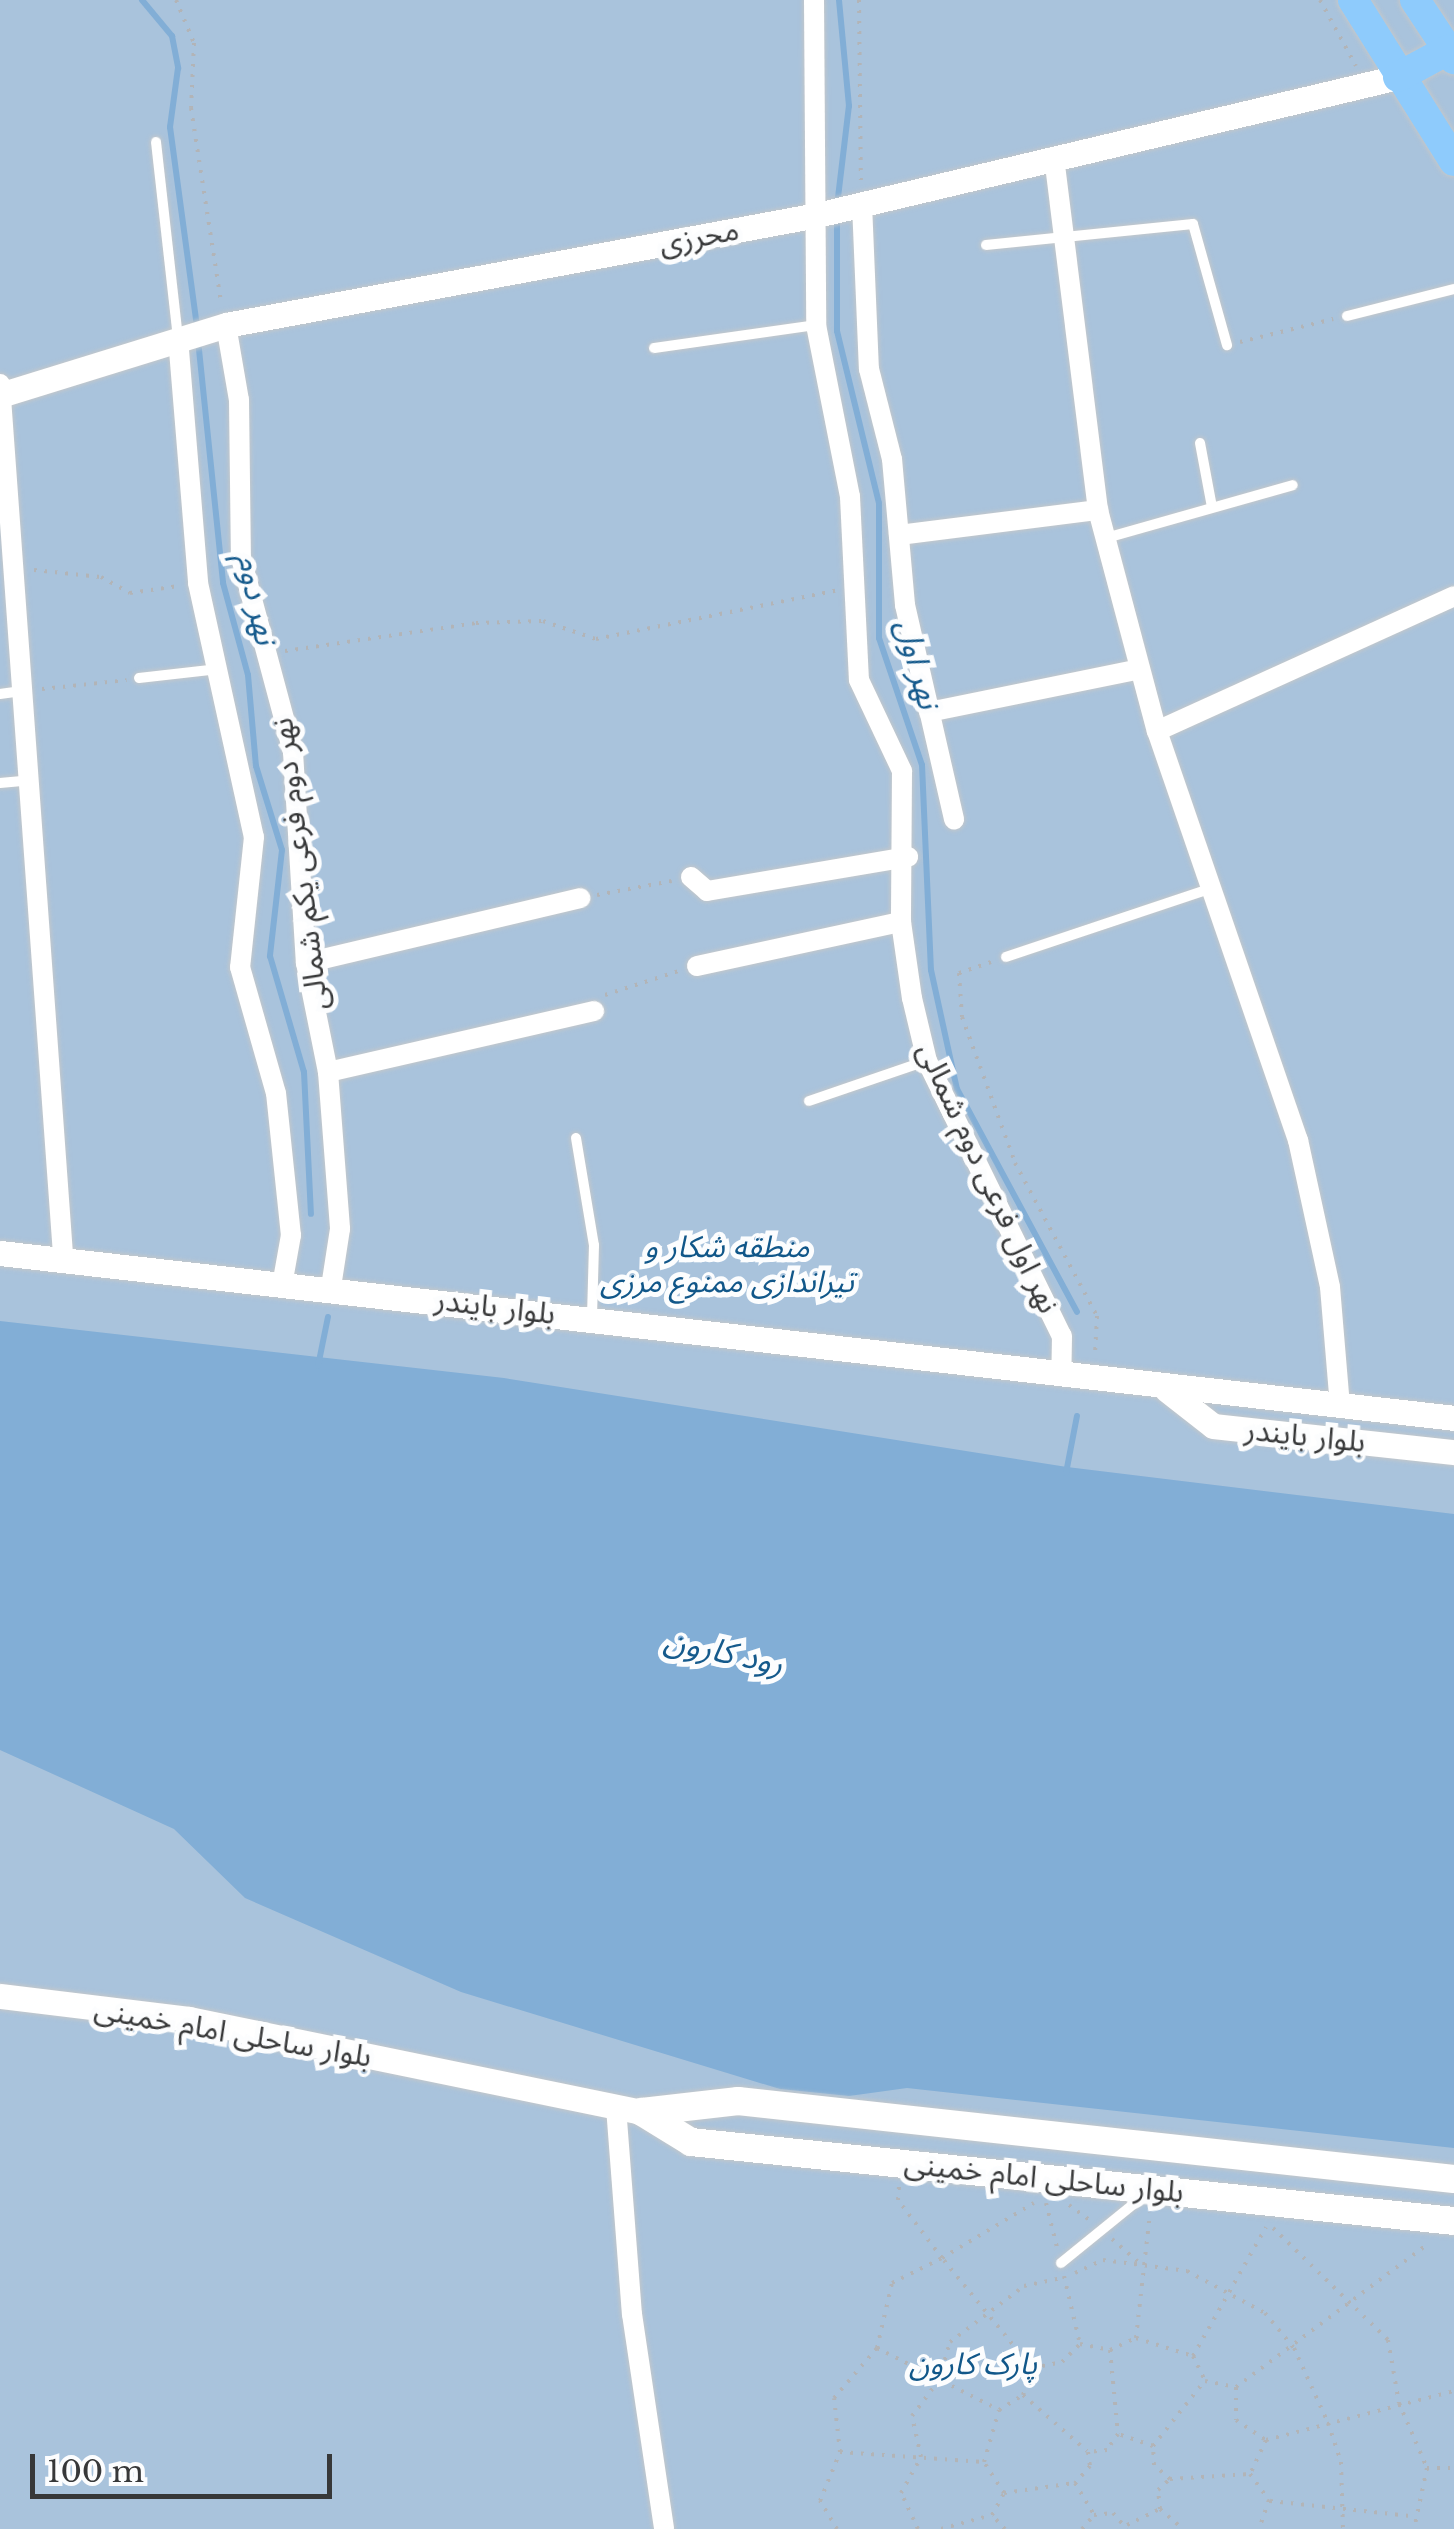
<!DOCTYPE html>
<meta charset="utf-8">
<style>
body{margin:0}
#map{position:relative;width:1454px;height:2529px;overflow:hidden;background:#edf0f3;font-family:"Libre Baskerville","Noto Sans Arabic",serif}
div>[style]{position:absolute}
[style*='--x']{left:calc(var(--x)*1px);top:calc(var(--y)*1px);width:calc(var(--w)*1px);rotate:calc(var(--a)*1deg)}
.green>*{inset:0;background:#a9c3dc}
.water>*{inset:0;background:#82aed6}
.stream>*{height:6px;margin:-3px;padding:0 3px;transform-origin:3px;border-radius:3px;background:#82aed6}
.path>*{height:4px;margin-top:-2px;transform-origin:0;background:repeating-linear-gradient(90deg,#b2b4b7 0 2.5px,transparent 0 10.5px)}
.roads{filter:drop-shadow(0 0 2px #c3c7ca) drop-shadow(0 0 2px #c3c7ca)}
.service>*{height:10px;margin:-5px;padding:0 5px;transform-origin:5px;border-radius:5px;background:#fff}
.minor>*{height:20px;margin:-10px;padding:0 10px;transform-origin:10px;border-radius:10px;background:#fff}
.tertiary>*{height:25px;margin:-12.5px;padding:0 12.5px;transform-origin:12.5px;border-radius:12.5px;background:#fff}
.secondary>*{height:28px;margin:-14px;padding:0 14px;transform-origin:14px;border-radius:14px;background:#fff}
.primary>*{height:30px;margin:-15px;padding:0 15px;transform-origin:15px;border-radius:15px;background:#8ecbfc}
span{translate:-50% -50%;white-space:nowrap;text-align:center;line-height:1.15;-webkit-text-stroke:10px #fcfdfe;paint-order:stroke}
.street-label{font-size:30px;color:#373839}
.park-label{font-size:30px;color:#115789;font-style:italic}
.water-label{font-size:32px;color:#155a8c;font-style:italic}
.scale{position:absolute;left:30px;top:2454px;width:302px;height:45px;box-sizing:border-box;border:5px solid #373839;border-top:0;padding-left:12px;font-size:30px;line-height:35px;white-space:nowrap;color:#373839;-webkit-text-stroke:8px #fcfdfe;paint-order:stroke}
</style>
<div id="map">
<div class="green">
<div style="clip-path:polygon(0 0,1454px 0,1454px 2529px,0 2529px)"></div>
</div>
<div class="water">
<div style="clip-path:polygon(0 1321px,504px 1378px,1067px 1467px,1454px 1514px,1454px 2148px,907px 2088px,849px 2096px,780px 2089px,461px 1992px,245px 1898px,174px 1829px,0 1750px)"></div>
</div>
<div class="stream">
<div style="--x:142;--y:0;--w:47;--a:50.2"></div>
<div style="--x:172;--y:36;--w:33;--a:79"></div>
<div style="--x:178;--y:68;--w:60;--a:97.7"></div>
<div style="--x:170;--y:127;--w:203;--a:82.3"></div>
<div style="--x:837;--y:206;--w:101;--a:-83.2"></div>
<div style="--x:849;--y:106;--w:106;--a:-95.4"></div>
<div style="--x:837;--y:218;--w:113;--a:90"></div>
<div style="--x:837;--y:331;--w:177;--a:76.3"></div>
<div style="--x:879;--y:503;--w:135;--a:90"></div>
<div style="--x:879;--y:638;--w:134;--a:71.3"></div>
<div style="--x:922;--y:765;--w:205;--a:87.5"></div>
<div style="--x:931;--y:970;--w:122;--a:77.7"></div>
<div style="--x:957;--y:1089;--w:253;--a:61.7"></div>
<div style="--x:198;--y:340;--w:244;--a:84.1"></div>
<div style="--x:223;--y:583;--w:95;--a:74.8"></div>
<div style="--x:248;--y:675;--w:91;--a:85"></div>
<div style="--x:256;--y:766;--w:88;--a:72.8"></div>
<div style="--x:282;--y:850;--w:107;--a:96.5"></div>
<div style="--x:270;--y:956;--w:121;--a:73.7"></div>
<div style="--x:304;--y:1072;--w:142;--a:87.2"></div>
<div style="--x:318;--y:1366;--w:50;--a:-78.5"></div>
<div style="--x:1066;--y:1473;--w:58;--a:-79.1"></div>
</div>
<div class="path">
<div style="--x:176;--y:0;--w:47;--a:67.3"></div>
<div style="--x:194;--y:43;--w:65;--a:92.6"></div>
<div style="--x:191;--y:108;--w:195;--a:81.2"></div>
<div style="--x:859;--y:0;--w:180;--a:89.4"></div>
<div style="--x:1320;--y:0;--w:75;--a:61.4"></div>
<div style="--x:1240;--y:342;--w:96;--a:-13.9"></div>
<div style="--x:34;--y:570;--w:67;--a:6"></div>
<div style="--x:101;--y:577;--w:33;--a:29"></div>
<div style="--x:130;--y:593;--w:49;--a:-8.1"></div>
<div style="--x:285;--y:651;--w:193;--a:-8.3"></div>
<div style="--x:476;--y:623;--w:67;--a:-1.7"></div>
<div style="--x:543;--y:621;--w:56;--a:18.8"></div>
<div style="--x:596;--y:639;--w:244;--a:-11.4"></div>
<div style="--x:42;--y:689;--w:85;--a:-6"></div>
<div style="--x:597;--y:895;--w:76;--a:-10.6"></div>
<div style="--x:991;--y:962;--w:34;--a:161"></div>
<div style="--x:959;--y:973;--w:44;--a:86.1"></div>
<div style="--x:962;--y:1017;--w:155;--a:70"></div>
<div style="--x:1015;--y:1163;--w:174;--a:61.8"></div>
<div style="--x:1097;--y:1316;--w:38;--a:93"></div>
<div style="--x:605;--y:995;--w:78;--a:-18"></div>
<div style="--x:1046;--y:2203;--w:45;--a:76"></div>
<div style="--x:1069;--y:2205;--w:26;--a:36"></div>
<div style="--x:1273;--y:2228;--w:161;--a:44.2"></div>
<div style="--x:1388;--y:2340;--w:64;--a:80.1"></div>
<div style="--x:1399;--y:2403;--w:71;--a:66.7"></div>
<div style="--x:1427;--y:2468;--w:62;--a:102"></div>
<div style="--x:1112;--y:2239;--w:41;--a:41.1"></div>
<div style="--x:1075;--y:2273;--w:31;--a:-25"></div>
<div style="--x:1103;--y:2260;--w:85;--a:7.5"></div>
<div style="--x:1187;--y:2271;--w:89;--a:28.3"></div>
<div style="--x:1265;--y:2313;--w:45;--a:50.4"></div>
<div style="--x:1294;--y:2348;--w:82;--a:65.6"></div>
<div style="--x:1328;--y:2423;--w:41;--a:71.6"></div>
<div style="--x:1341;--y:2462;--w:67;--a:88.3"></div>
<div style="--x:1064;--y:2276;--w:70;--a:76.8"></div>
<div style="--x:1136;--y:2338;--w:126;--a:-83.6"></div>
<div style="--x:877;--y:2348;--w:135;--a:26.9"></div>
<div style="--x:1110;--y:2350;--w:84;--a:84.6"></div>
<div style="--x:1193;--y:2356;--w:148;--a:-60.5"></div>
<div style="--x:1032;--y:2368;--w:142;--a:-129.3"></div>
<div style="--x:942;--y:2258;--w:107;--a:-30.9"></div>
<div style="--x:1205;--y:2381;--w:32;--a:11"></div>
<div style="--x:1236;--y:2387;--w:33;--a:90"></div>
<div style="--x:1236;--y:2420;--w:36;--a:34"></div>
<div style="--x:1266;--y:2440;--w:38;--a:115"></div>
<div style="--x:1250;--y:2474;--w:32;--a:54"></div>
<div style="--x:1269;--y:2500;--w:31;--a:109"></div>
<div style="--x:1236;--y:2387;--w:239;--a:-36.7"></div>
<div style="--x:1023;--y:2395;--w:85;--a:41.2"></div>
<div style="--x:1266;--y:2440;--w:194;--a:-14.6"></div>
<div style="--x:1153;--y:2446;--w:80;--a:-51.6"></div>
<div style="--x:840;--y:2452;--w:144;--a:4"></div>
<div style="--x:1427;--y:2468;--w:27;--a:0"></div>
<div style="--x:1170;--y:2479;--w:80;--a:-3.6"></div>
<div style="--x:1004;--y:2493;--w:71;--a:-8.1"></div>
<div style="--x:1270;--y:2501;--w:141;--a:6.1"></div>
<div style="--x:1160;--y:2509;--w:30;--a:41"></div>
<div style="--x:1127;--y:2525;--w:37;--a:-26"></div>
<div style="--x:1160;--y:2509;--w:19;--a:-96"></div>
<div style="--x:1158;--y:2490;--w:16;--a:-43"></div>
<div style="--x:1170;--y:2479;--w:21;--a:-139"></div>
<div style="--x:1154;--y:2465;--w:19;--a:-93"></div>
<div style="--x:1153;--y:2446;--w:37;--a:-161"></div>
<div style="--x:1118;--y:2434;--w:19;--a:125"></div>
<div style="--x:1107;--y:2450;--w:19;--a:174"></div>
<div style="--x:1088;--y:2452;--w:14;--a:82"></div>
<div style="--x:1090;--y:2466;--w:23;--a:131"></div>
<div style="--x:1075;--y:2483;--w:37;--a:59"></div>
<div style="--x:1094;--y:2515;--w:19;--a:-6"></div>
<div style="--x:1113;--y:2513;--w:21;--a:49"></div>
<div style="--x:837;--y:2529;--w:33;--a:-121"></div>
<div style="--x:820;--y:2501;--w:53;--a:-67.8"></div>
<div style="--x:840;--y:2452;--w:54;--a:-96.3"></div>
<div style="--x:834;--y:2398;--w:66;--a:-49.3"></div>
<div style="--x:877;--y:2348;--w:67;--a:-77"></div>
<div style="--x:892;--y:2283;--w:56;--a:-26.6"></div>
<div style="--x:942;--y:2258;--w:73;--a:-127.2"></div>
<div style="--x:898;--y:2200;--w:15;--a:-86"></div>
<div style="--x:918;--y:2529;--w:40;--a:-115"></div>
<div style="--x:901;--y:2493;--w:41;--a:-60.9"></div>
<div style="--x:921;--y:2457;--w:42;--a:-102.4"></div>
<div style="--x:912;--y:2416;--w:45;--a:-53.1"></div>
<div style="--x:939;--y:2380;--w:40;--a:-74"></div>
<div style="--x:950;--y:2342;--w:93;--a:-37.1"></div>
<div style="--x:1024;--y:2286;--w:39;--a:-12"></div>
<div style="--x:941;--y:2529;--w:53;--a:-15.4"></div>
<div style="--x:1005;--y:2529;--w:19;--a:-133"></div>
<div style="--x:992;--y:2515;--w:25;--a:-61"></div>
<div style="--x:1004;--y:2493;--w:37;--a:-123"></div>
<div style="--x:984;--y:2462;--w:54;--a:-73.9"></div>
<div style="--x:999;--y:2410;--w:28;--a:-32"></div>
<div style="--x:1023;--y:2395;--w:28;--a:-72"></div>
<div style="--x:1032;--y:2368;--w:31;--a:-11"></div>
<div style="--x:1062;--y:2362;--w:25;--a:-45"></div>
<div style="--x:1080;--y:2344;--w:31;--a:11"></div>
<div style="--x:1110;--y:2350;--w:29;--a:-25"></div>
<div style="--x:1136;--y:2338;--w:60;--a:17.5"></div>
<div style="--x:1193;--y:2356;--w:28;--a:64"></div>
<div style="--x:1082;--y:2529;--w:18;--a:-49"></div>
</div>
<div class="roads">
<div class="service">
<div style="--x:156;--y:142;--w:197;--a:83.6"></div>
<div style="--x:986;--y:245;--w:208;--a:-5.8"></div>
<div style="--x:1193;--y:224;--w:126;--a:74.3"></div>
<div style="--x:1347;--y:316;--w:110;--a:-14.2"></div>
<div style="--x:654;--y:348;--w:163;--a:-8.1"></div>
<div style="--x:1200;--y:443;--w:65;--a:79.4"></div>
<div style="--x:1106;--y:538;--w:194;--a:-15.8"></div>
<div style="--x:139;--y:678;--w:80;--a:-6.5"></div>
<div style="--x:0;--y:694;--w:22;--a:-8"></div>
<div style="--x:0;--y:783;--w:22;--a:-5"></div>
<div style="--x:1006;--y:957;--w:214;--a:-18.5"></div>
<div style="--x:809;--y:1101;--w:124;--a:-18.9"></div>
<div style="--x:576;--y:1138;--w:109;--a:80.5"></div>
<div style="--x:594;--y:1245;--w:72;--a:91.6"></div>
<div style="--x:1061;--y:2263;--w:109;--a:-39.1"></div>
</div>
<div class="minor">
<div style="--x:814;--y:0;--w:325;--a:89.6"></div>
<div style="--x:816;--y:325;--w:175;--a:78.8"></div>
<div style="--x:850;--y:497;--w:183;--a:87.2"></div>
<div style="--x:859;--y:680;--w:101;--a:64.7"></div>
<div style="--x:902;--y:771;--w:151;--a:90.4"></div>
<div style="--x:901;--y:922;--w:77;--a:81.8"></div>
<div style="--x:912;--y:998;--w:65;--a:76.6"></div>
<div style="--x:927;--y:1061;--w:306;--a:63.9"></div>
<div style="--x:1062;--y:1336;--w:39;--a:91"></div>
<div style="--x:1054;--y:157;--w:356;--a:82.9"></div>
<div style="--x:1098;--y:510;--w:229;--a:75.1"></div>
<div style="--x:1157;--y:731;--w:433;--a:71"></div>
<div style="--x:1298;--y:1140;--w:150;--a:77.7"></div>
<div style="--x:1330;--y:1287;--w:120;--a:85.2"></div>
<div style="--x:862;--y:204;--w:165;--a:87.6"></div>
<div style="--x:869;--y:369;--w:93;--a:75.7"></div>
<div style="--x:892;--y:459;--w:147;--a:84.9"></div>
<div style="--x:905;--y:605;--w:220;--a:77.1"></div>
<div style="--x:226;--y:325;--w:76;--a:80.2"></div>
<div style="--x:239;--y:400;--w:158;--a:89.3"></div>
<div style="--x:241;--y:558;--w:201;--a:75"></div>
<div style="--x:293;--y:752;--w:211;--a:86.5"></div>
<div style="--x:306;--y:963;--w:111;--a:78.6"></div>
<div style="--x:328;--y:1072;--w:157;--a:85.6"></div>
<div style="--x:340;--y:1229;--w:59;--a:98.8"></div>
<div style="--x:178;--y:338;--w:246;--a:85.3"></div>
<div style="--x:198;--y:583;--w:260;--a:77.6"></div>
<div style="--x:254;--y:837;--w:131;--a:96.1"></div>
<div style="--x:240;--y:967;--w:131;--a:74.1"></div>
<div style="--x:276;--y:1093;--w:143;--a:84"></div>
<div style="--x:291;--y:1235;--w:46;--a:100.1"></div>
<div style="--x:0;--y:384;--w:873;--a:85.86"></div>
<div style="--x:899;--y:535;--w:201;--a:-7.2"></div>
<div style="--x:929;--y:712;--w:215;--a:-11.5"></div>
<div style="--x:1157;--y:731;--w:326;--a:-24.4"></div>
<div style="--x:691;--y:877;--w:21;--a:41"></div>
<div style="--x:707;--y:891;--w:204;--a:-9.6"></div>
<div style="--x:306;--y:963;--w:282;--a:-13.3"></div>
<div style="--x:697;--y:966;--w:209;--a:-12.2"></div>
<div style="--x:328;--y:1072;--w:273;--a:-12.9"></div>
<div style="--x:616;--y:2107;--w:208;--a:85.6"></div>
<div style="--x:632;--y:2314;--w:217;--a:81.5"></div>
</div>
<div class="tertiary">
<div style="--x:0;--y:395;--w:237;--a:-17.2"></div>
<div style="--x:226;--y:325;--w:601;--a:-10.54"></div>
<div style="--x:817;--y:215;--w:597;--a:-13.36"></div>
<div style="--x:0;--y:1253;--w:1463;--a:6.47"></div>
<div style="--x:1167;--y:1390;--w:58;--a:38"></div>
<div style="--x:1213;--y:1426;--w:242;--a:6.2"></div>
<div style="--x:0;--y:1996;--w:190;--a:6.9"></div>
<div style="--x:189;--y:2019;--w:462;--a:11.6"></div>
</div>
<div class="secondary">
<div style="--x:642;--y:2112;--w:57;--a:31.5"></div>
<div style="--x:691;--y:2142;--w:767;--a:5.91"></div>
<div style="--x:642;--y:2112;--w:97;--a:-6.5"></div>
<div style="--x:738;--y:2101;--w:720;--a:6.22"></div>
</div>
<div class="primary">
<div style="--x:1353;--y:0;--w:190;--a:57.9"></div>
<div style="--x:1415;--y:0;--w:71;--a:56.5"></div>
<div style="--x:1398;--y:77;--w:57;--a:-28.4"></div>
</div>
</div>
<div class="street-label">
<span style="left:699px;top:237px;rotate:-11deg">محرزی</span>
<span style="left:300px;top:864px;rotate:-97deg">نهر دوم فرعی یکم شمالی</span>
<span style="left:988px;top:1178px;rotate:65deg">نهر اول فرعی دوم شمالی</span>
<span style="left:495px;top:1307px;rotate:7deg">بلوار بایندر</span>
<span style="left:1305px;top:1436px;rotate:6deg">بلوار بایندر</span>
<span style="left:233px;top:2033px;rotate:10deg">بلوار ساحلی امام خمینی</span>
<span style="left:1044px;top:2178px;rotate:6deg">بلوار ساحلی امام خمینی</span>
</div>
<div class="park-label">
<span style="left:727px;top:1264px">منطقه شکار و<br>تیراندازی ممنوع مرزی</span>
<span style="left:973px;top:2364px">پارک کارون</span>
</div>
<div class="water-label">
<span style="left:257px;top:599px;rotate:78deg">نهر دوم</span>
<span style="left:918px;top:664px;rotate:75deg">نهر اول</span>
<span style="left:724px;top:1652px;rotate:12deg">رود کارون</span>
</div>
<div class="scale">100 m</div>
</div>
